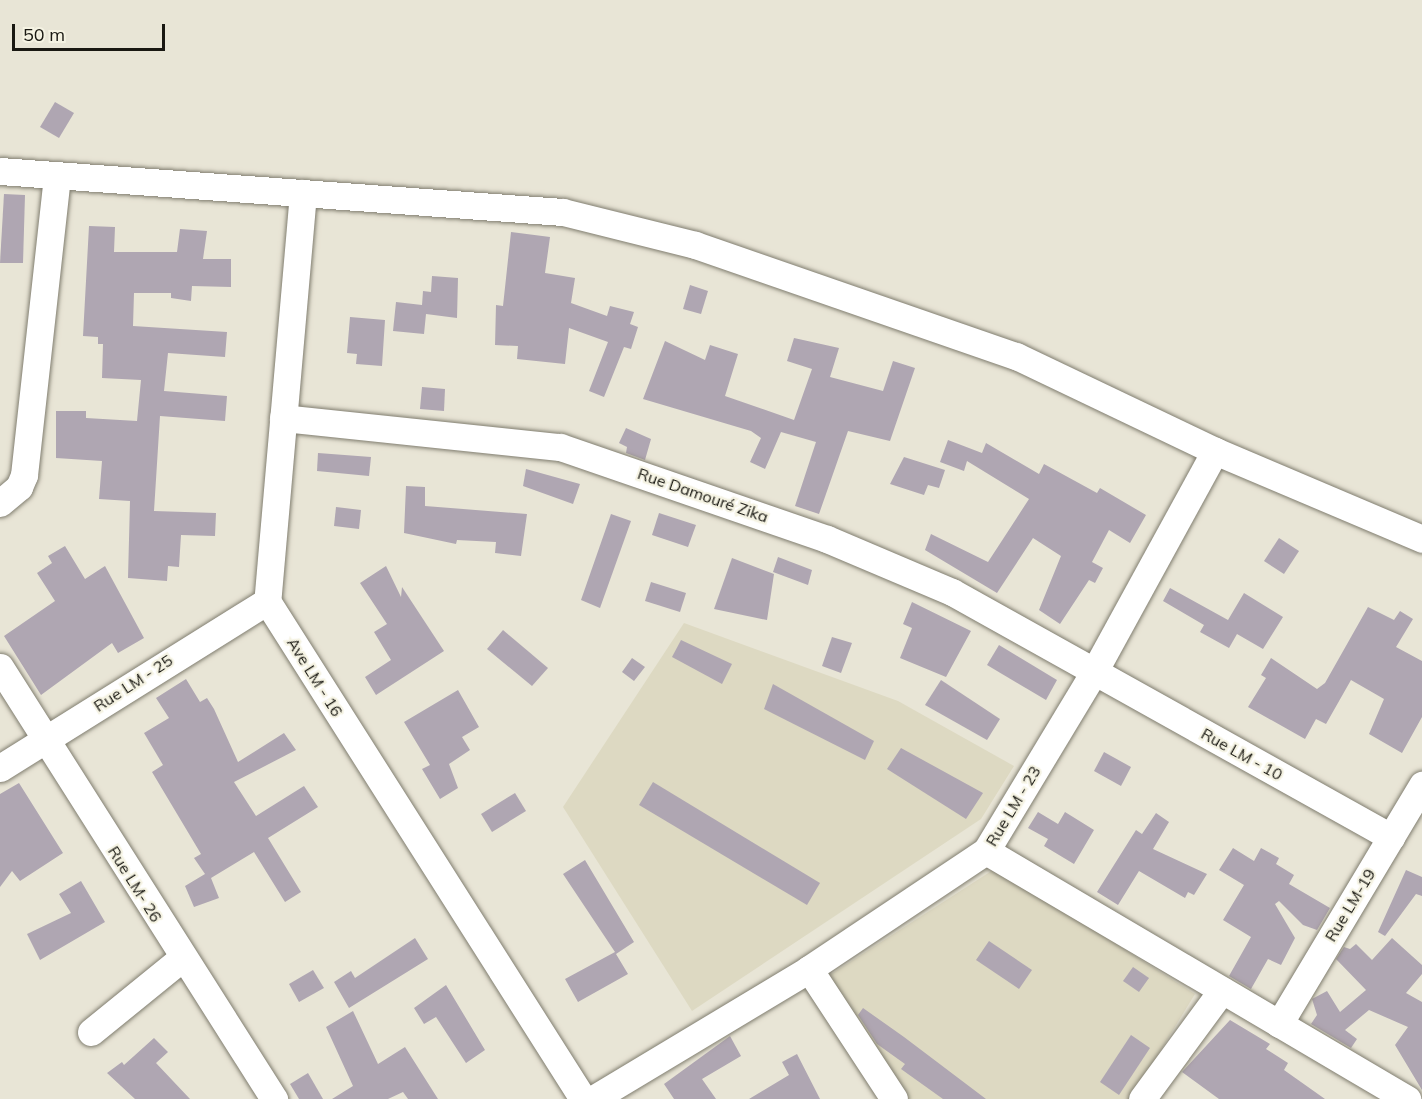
<!DOCTYPE html>
<meta charset="utf-8">
<style>
body{margin:0}
#map{position:relative;width:1422px;height:1099px;overflow:hidden;background:#e8e5d6;font-family:Mulish,sans-serif}
div>[style]{position:absolute}
[style*='--x']{left:calc(var(--x)*1px);top:calc(var(--y)*1px);width:calc(var(--w)*1px);rotate:calc(var(--a)*1deg)}
.built>*{inset:0;background:#ddd9c2}
.building>*{inset:0;background:#afa6b2}
.roads{filter:drop-shadow(0 0 2px #807d6f) drop-shadow(0 0 2px #807d6f)}
.minor>*{height:27px;margin:-13.5px;padding:0 13.5px;transform-origin:13.5px;border-radius:13.5px;background:#fff}
span{translate:-50% -50%;white-space:nowrap;text-align:center;line-height:1.15;-webkit-text-stroke:4.5px #f5f3e3;paint-order:stroke}
.street-label{font-size:16px;color:#191812}
.scale{position:absolute;left:12px;top:24px;width:153px;height:27px;box-sizing:border-box;border:3px solid #191812;border-top:0;padding-left:8px;font-size:18px;line-height:21px;white-space:nowrap;color:#191812;-webkit-text-stroke:4px #f5f3e3;paint-order:stroke}
</style>
<div id="map">
<div class="built">
<div style="clip-path:polygon(684px 623px,898px 701px,1014px 766px,981px 819px,692px 1011px,563px 807px)"></div>
<div style="clip-path:polygon(996px 868px,1195px 994px,1131px 1099px,898px 1099px,819px 982px)"></div>
</div>
<div class="building">
<div style="clip-path:polygon(55px 102px,74px 113px,59px 138px,40px 127px)"></div>
<div style="clip-path:polygon(4px 194px,25px 195px,23px 263px,0 263px)"></div>
<div style="clip-path:polygon(89px 226px,115px 227px,114px 252px,177px 252px,180px 229px,207px 231px,203px 259px,231px 259px,231px 287px,192px 286px,191px 301px,171px 298px,171px 293px,134px 293px,133px 326px,227px 332px,225px 357px,168px 353px,164px 391px,227px 396px,225px 421px,160px 416px,154px 511px,216px 513px,215px 536px,181px 535px,179px 567px,168px 566px,167px 581px,128px 578px,130px 501px,99px 499px,102px 461px,56px 458px,56px 411px,86px 411px,86px 418px,137px 421px,141px 380px,102px 378px,103px 344px,98px 344px,98px 337px,83px 336px)"></div>
<div style="clip-path:polygon(511px 232px,550px 237px,545px 273px,575px 278px,571px 303px,607px 316px,610px 306px,634px 312px,630px 324px,638px 327px,631px 349px,624px 347px,604px 397px,589px 391px,608px 342px,569px 328px,565px 364px,517px 359px,518px 346px,495px 345px,496px 305px,503px 306px)"></div>
<div style="clip-path:polygon(432px 276px,458px 278px,457px 318px,426px 314px,424px 334px,393px 331px,396px 302px,422px 305px,423px 291px,431px 292px)"></div>
<div style="clip-path:polygon(690px 285px,708px 291px,701px 314px,683px 309px)"></div>
<div style="clip-path:polygon(350px 317px,385px 320px,382px 366px,356px 364px,357px 354px,347px 353px)"></div>
<div style="clip-path:polygon(794px 338px,839px 348px,830px 377px,883px 391px,893px 361px,915px 368px,890px 441px,848px 431px,819px 514px,795px 506px,816px 442px,781px 432px,765px 469px,750px 462px,761px 438px,751px 431px,643px 399px,665px 341px,705px 360px,710px 345px,738px 354px,725px 396px,794px 420px,812px 369px,787px 361px)"></div>
<div style="clip-path:polygon(422px 387px,445px 389px,444px 411px,420px 409px)"></div>
<div style="clip-path:polygon(626px 428px,651px 439px,645px 460px,626px 453px,627px 447px,619px 443px)"></div>
<div style="clip-path:polygon(948px 440px,982px 453px,986px 443px,1039px 474px,1044px 464px,1097px 493px,1100px 488px,1146px 515px,1130px 543px,1109px 530px,1092px 562px,1103px 568px,1095px 583px,1089px 580px,1060px 624px,1039px 610px,1061px 556px,1033px 538px,997px 593px,925px 550px,931px 534px,988px 562px,1029px 499px,967px 461px,964px 471px,940px 462px)"></div>
<div style="clip-path:polygon(318px 453px,371px 457px,369px 476px,317px 471px)"></div>
<div style="clip-path:polygon(904px 457px,945px 470px,939px 488px,928px 485px,924px 495px,890px 484px)"></div>
<div style="clip-path:polygon(526px 469px,580px 484px,573px 504px,523px 486px)"></div>
<div style="clip-path:polygon(406px 486px,425px 487px,425px 506px,527px 514px,521px 556px,495px 553px,496px 542px,457px 540px,456px 544px,404px 533px)"></div>
<div style="clip-path:polygon(336px 507px,361px 510px,359px 529px,334px 526px)"></div>
<div style="clip-path:polygon(659px 513px,696px 525px,688px 547px,652px 535px)"></div>
<div style="clip-path:polygon(611px 514px,631px 521px,600px 608px,581px 600px)"></div>
<div style="clip-path:polygon(1279px 538px,1299px 551px,1284px 574px,1264px 561px)"></div>
<div style="clip-path:polygon(65px 546px,85px 579px,105px 566px,144px 638px,118px 653px,112px 643px,41px 695px,4px 636px,55px 601px,37px 573px,52px 563px,48px 556px)"></div>
<div style="clip-path:polygon(778px 557px,812px 570px,808px 585px,773px 572px)"></div>
<div style="clip-path:polygon(732px 558px,774px 574px,767px 620px,714px 609px)"></div>
<div style="clip-path:polygon(386px 566px,401px 597px,402px 587px,444px 651px,376px 695px,365px 677px,391px 660px,374px 632px,387px 624px,360px 583px)"></div>
<div style="clip-path:polygon(651px 582px,686px 593px,680px 612px,645px 601px)"></div>
<div style="clip-path:polygon(1170px 588px,1228px 620px,1244px 593px,1283px 617px,1263px 649px,1237px 634px,1229px 648px,1200px 632px,1204px 625px,1163px 601px)"></div>
<div style="clip-path:polygon(912px 602px,971px 631px,946px 677px,900px 658px,912px 628px,903px 624px)"></div>
<div style="clip-path:polygon(1368px 607px,1394px 620px,1400px 611px,1413px 619px,1396px 647px,1422px 661px,1422px 717px,1402px 753px,1369px 734px,1384px 699px,1351px 680px,1326px 724px,1316px 719px,1305px 739px,1248px 707px,1266px 678px,1261px 675px,1271px 658px,1317px 689px,1325px 683px)"></div>
<div style="clip-path:polygon(503px 630px,548px 668px,532px 686px,487px 649px)"></div>
<div style="clip-path:polygon(832px 637px,852px 643px,841px 673px,822px 666px)"></div>
<div style="clip-path:polygon(681px 640px,732px 664px,722px 684px,672px 657px)"></div>
<div style="clip-path:polygon(999px 645px,1057px 680px,1046px 700px,987px 665px)"></div>
<div style="clip-path:polygon(632px 658px,645px 667px,634px 681px,622px 672px)"></div>
<div style="clip-path:polygon(186px 679px,200px 702px,207px 698px,214px 709px,238px 762px,284px 733px,296px 750px,234px 782px,256px 816px,304px 786px,318px 807px,268px 838px,301px 892px,285px 902px,254px 852px,211px 878px,219px 898px,194px 907px,185px 886px,205px 874px,194px 858px,201px 854px,152px 772px,163px 765px,144px 733px,169px 718px,156px 698px)"></div>
<div style="clip-path:polygon(941px 680px,1000px 719px,987px 740px,925px 705px)"></div>
<div style="clip-path:polygon(773px 684px,874px 741px,865px 760px,764px 709px)"></div>
<div style="clip-path:polygon(458px 690px,479px 727px,462px 737px,470px 750px,449px 764px,458px 788px,440px 799px,422px 769px,430px 765px,404px 722px)"></div>
<div style="clip-path:polygon(901px 748px,983px 793px,966px 819px,887px 769px)"></div>
<div style="clip-path:polygon(1104px 752px,1131px 767px,1121px 786px,1094px 771px)"></div>
<div style="clip-path:polygon(653px 782px,820px 883px,807px 905px,639px 805px)"></div>
<div style="clip-path:polygon(19px 783px,63px 853px,20px 881px,12px 871px,0 887px,0 794px)"></div>
<div style="clip-path:polygon(515px 793px,526px 811px,492px 832px,481px 814px)"></div>
<div style="clip-path:polygon(1038px 812px,1058px 824px,1065px 812px,1094px 830px,1074px 864px,1044px 846px,1048px 839px,1028px 828px)"></div>
<div style="clip-path:polygon(1156px 813px,1169px 822px,1153px 849px,1207px 874px,1194px 895px,1188px 892px,1185px 898px,1139px 871px,1118px 905px,1097px 892px,1136px 830px,1142px 834px)"></div>
<div style="clip-path:polygon(1233px 848px,1254px 861px,1261px 848px,1279px 858px,1276px 864px,1294px 875px,1289px 884px,1330px 908px,1317px 930px,1303px 925px,1279px 901px,1275px 904px,1295px 938px,1281px 965px,1268px 959px,1251px 989px,1229px 976px,1251px 937px,1223px 920px,1244px 885px,1219px 870px)"></div>
<div style="clip-path:polygon(585px 860px,634px 942px,616px 954px,628px 974px,578px 1002px,565px 979px,615px 952px,563px 874px)"></div>
<div style="clip-path:polygon(1406px 870px,1422px 877px,1422px 896px,1416px 894px,1385px 936px,1378px 932px)"></div>
<div style="clip-path:polygon(81px 881px,105px 922px,40px 960px,27px 934px,71px 913px,59px 894px)"></div>
<div style="clip-path:polygon(415px 938px,428px 959px,349px 1008px,334px 982px,351px 971px,355px 978px)"></div>
<div style="clip-path:polygon(1392px 938px,1422px 965px,1422px 974px,1406px 993px,1422px 1002px,1422px 1090px,1395px 1045px,1408px 1027px,1369px 1010px,1345px 1030px,1357px 1039px,1351px 1048px,1311px 1024px,1317px 1015px,1312px 999px,1327px 991px,1340px 1012px,1366px 990px,1336px 959px,1344px 947px,1350px 949px,1356px 944px,1372px 960px)"></div>
<div style="clip-path:polygon(989px 941px,1032px 970px,1019px 989px,976px 960px)"></div>
<div style="clip-path:polygon(1133px 967px,1149px 978px,1139px 992px,1123px 981px)"></div>
<div style="clip-path:polygon(313px 970px,324px 988px,299px 1002px,289px 984px)"></div>
<div style="clip-path:polygon(446px 985px,485px 1050px,466px 1063px,436px 1017px,424px 1024px,414px 1008px)"></div>
<div style="clip-path:polygon(863px 1008px,904px 1037px,986px 1099px,943px 1099px,901px 1069px,905px 1064px,877px 1044px,858px 1015px)"></div>
<div style="clip-path:polygon(353px 1011px,378px 1064px,405px 1047px,438px 1099px,408px 1099px,403px 1092px,388px 1099px,332px 1099px,353px 1086px,326px 1027px)"></div>
<div style="clip-path:polygon(1230px 1020px,1270px 1044px,1266px 1049px,1288px 1063px,1284px 1070px,1325px 1099px,1219px 1099px,1182px 1072px)"></div>
<div style="clip-path:polygon(1131px 1035px,1150px 1048px,1119px 1095px,1100px 1082px)"></div>
<div style="clip-path:polygon(730px 1036px,741px 1056px,702px 1079px,716px 1099px,674px 1099px,664px 1084px)"></div>
<div style="clip-path:polygon(154px 1038px,168px 1052px,156px 1063px,190px 1099px,135px 1099px,107px 1073px,122px 1062px,124px 1065px)"></div>
<div style="clip-path:polygon(797px 1054px,820px 1099px,749px 1099px,789px 1075px,782px 1062px)"></div>
<div style="clip-path:polygon(308px 1073px,323px 1099px,299px 1099px,290px 1084px)"></div>
</div>
<div class="roads">
<div class="minor">
<div style="--x:0;--y:171;--w:564;--a:4.17"></div>
<div style="--x:563;--y:212;--w:136;--a:14"></div>
<div style="--x:695;--y:245;--w:340;--a:19.1"></div>
<div style="--x:1016;--y:356;--w:221;--a:25.5"></div>
<div style="--x:1215;--y:451;--w:225;--a:23"></div>
<div style="--x:303;--y:193;--w:410;--a:95"></div>
<div style="--x:267;--y:601;--w:590;--a:57.6"></div>
<div style="--x:283;--y:418;--w:279;--a:6"></div>
<div style="--x:560;--y:447;--w:282;--a:19"></div>
<div style="--x:827;--y:539;--w:136;--a:23"></div>
<div style="--x:952;--y:592;--w:503;--a:29.17"></div>
<div style="--x:0;--y:503;--w:25;--a:-40"></div>
<div style="--x:19;--y:487;--w:13;--a:-67"></div>
<div style="--x:24;--y:475;--w:301;--a:-83.7"></div>
<div style="--x:0;--y:667;--w:512;--a:57.61"></div>
<div style="--x:0;--y:768;--w:315;--a:-32"></div>
<div style="--x:986;--y:851;--w:489;--a:30.5"></div>
<div style="--x:809;--y:969;--w:155;--a:56.8"></div>
<div style="--x:1279;--y:1024;--w:279;--a:-59.1"></div>
<div style="--x:91;--y:1032;--w:117;--a:-39.1"></div>
<div style="--x:593;--y:1099;--w:252;--a:-31"></div>
<div style="--x:809;--y:969;--w:213;--a:-33.7"></div>
<div style="--x:986;--y:851;--w:209;--a:-58.9"></div>
<div style="--x:1094;--y:672;--w:252;--a:-61.3"></div>
<div style="--x:1142;--y:1099;--w:135;--a:-53.7"></div>
</div>
</div>
<div class="street-label">
<span style="left:703px;top:495px;rotate:19deg">Rue Damouré Zika</span>
<span style="left:315px;top:677px;rotate:58deg">Ave LM - 16</span>
<span style="left:133px;top:683px;rotate:-33deg">Rue LM - 25</span>
<span style="left:1242px;top:754px;rotate:29deg">Rue LM - 10</span>
<span style="left:1013px;top:806px;rotate:-59deg">Rue LM - 23</span>
<span style="left:135px;top:884px;rotate:58deg">Rue LM- 26</span>
<span style="left:1350px;top:905px;rotate:-59deg">Rue LM-19</span>
</div>
<div class="scale">50 m</div>
</div>
